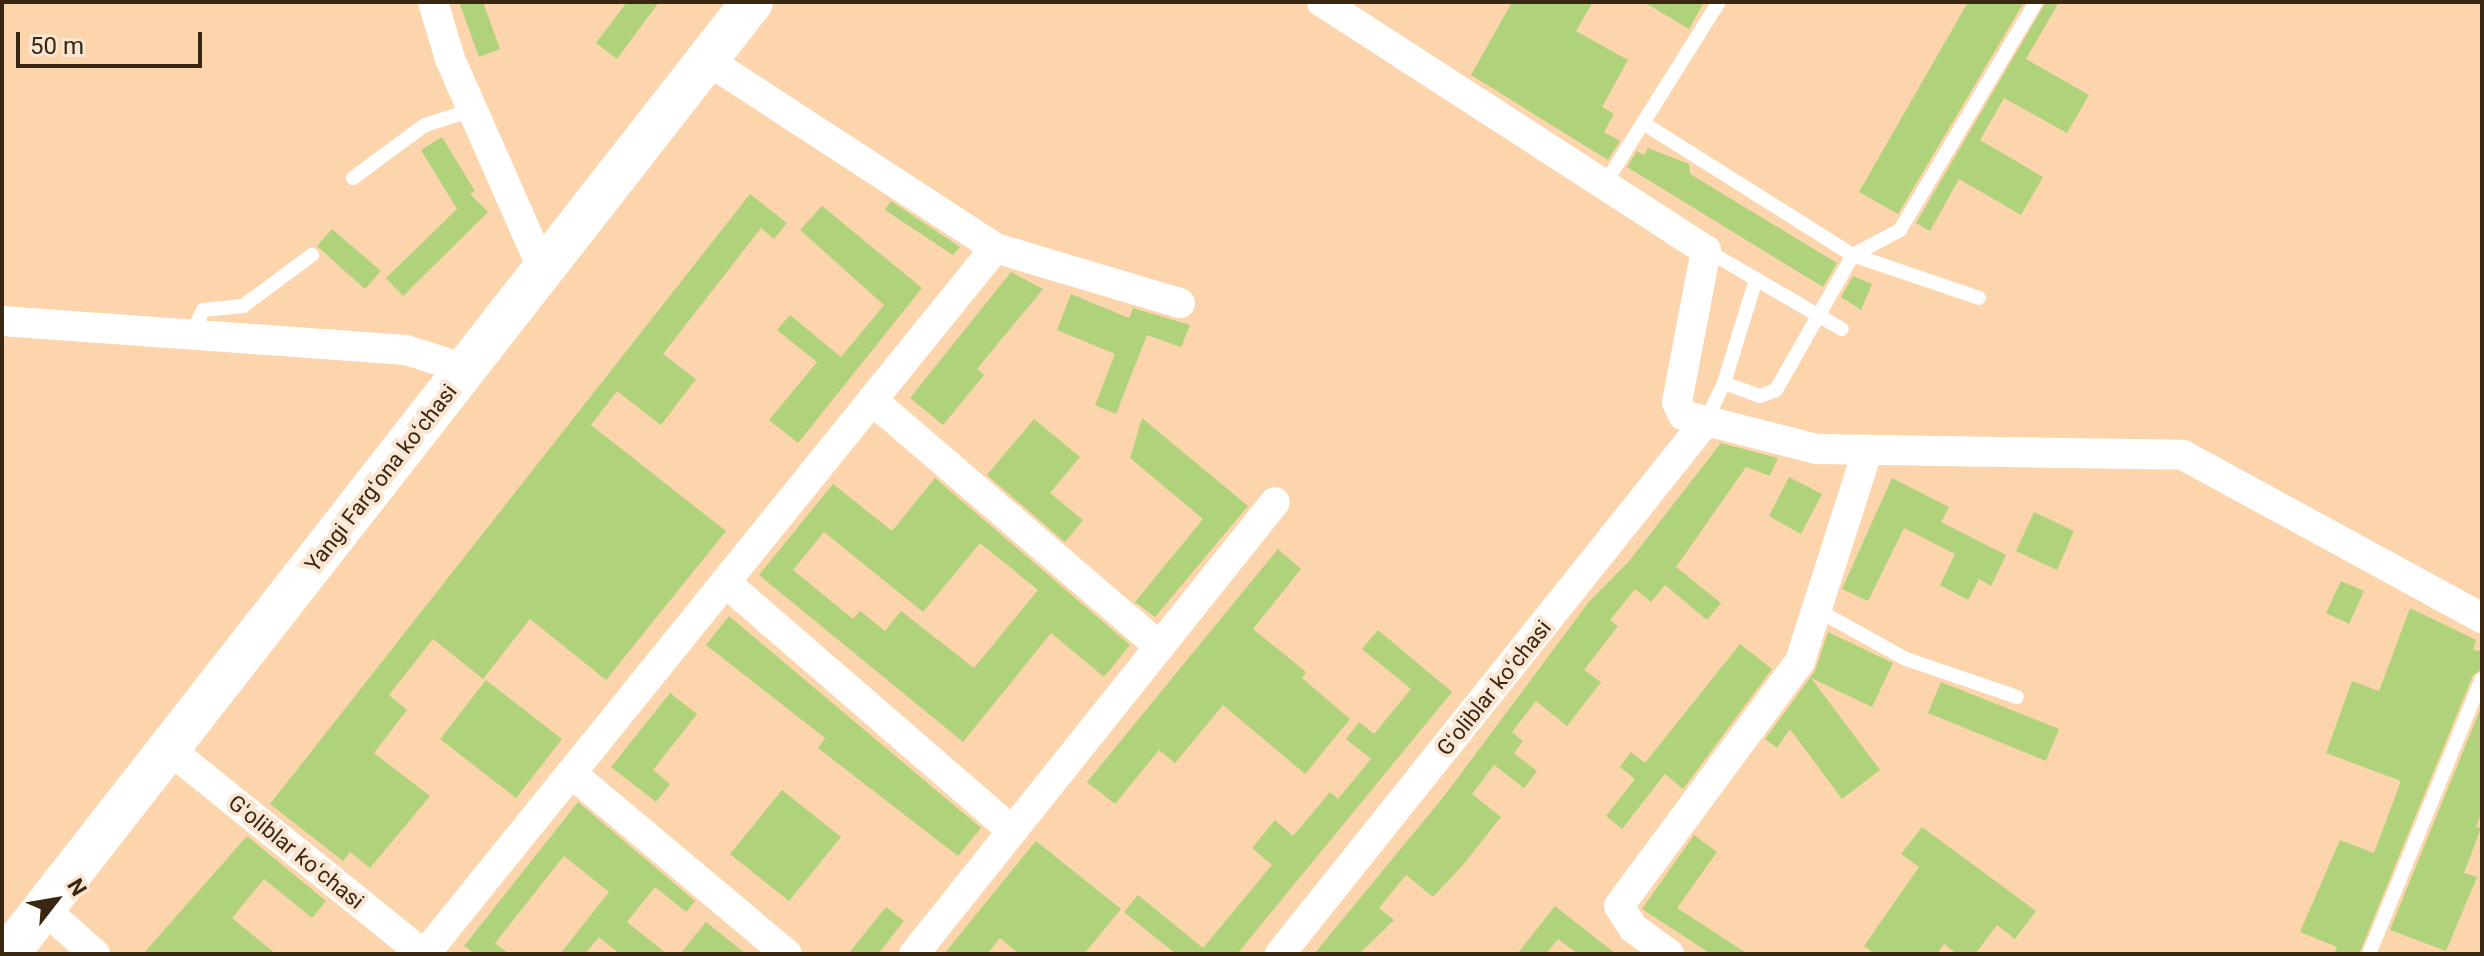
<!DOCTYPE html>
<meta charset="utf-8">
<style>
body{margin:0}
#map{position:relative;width:2484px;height:956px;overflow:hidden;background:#fcd5ad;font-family:Roboto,sans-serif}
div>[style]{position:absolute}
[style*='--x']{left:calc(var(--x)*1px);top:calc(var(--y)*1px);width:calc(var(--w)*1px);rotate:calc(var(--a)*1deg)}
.building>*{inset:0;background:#afd27b}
.lane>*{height:14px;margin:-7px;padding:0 7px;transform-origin:7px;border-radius:7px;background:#fff}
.street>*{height:30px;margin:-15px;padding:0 15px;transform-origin:15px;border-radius:15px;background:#fff}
.secondary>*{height:42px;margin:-21px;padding:0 21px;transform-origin:21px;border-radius:21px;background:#fff}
span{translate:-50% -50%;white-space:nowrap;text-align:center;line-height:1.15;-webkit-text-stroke:8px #fae6d2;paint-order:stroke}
.street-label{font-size:22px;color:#392712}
.frame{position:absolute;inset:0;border:4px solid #392712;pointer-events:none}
.north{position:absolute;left:16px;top:860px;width:80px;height:80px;-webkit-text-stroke:6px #fae6d2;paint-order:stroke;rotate:59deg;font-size:22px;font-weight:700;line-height:32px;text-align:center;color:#392712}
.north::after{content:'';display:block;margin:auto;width:28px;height:36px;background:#392712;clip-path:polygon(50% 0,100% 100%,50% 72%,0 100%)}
.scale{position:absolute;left:16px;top:32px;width:186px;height:36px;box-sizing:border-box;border:4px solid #392712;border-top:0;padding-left:10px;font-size:24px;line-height:28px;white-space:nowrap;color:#392712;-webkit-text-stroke:6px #fae6d2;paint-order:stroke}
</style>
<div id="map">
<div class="building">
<div style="clip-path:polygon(459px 2px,483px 2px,500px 49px,479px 57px)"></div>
<div style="clip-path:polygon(627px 2px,659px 2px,617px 59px,596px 43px)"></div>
<div style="clip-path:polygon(1512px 2px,1593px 2px,1576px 31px,1628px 60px,1602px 107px,1614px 114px,1604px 132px,1620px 141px,1608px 160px,1471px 75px)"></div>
<div style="clip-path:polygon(1644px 2px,1704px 2px,1689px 29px)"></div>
<div style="clip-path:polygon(1968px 2px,2024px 2px,1898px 214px,1859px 192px)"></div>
<div style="clip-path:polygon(2046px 2px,2059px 2px,2026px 59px,2089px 95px,2067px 133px,2004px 98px,1980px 140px,2043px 177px,2021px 215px,1959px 179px,1930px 231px,1916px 223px)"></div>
<div style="clip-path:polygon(442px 137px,475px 191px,470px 194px,488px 212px,403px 296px,386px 278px,457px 209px,421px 150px)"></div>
<div style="clip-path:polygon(1648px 148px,1689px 164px,1690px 174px,1837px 263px,1823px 287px,1627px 167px,1637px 151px,1644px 155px)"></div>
<div style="clip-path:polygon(750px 194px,787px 223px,774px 239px,761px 228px,663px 354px,696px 379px,661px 425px,617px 391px,591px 425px,726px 531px,606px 680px,530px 619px,483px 679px,433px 639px,389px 695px,407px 710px,374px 753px,430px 796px,370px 868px,350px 852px,343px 861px,270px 804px)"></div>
<div style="clip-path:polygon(891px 201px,960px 247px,953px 255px,885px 210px)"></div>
<div style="clip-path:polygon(822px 206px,922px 288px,798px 443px,769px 420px,817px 362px,777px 330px,790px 315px,841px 357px,884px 305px,800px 230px)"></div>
<div style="clip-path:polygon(332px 229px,381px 271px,365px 289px,317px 246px)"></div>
<div style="clip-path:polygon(1011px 272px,1043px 289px,977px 369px,984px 375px,943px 425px,910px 398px)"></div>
<div style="clip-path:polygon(1853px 276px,1872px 284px,1861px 310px,1841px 297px)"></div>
<div style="clip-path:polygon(1071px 294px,1129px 318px,1133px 308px,1190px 325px,1181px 347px,1147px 335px,1116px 414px,1095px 405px,1115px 354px,1057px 330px)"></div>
<div style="clip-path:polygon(1142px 418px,1248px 506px,1155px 617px,1135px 602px,1203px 519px,1130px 458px)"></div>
<div style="clip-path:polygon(1034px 419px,1080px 457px,1050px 493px,1083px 520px,1065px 542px,987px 475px)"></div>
<div style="clip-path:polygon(1721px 443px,1778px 458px,1770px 476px,1746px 467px,1676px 567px,1721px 603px,1707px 620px,1665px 585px,1651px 602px,1635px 589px,1610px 620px,1618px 626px,1584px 670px,1601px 682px,1567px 726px,1536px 701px,1512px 732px,1523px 741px,1514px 753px,1537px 771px,1524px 788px,1494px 765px,1472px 794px,1501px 817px,1462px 866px,1433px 897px,1406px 875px,1379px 908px,1394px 920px,1359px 954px,1314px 954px,1445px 795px,1588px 603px,1630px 560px)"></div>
<div style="clip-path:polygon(1789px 477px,1822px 494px,1801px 534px,1769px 516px)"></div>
<div style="clip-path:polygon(evenodd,935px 478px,1130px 645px,1104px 677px,1051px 633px,963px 742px,759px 575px,833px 484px,892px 531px,935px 478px,824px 532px,923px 612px,980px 543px,1038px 590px,974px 668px,901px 611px,885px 631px,860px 611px,853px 619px,793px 570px,824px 532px)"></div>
<div style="clip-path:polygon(1892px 478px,1949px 507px,1941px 522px,2006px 555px,1991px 586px,1979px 579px,1968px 600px,1940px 585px,1955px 554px,1904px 528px,1868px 601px,1842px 589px)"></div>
<div style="clip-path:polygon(2034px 512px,2074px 531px,2057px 570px,2016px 551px)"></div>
<div style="clip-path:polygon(1278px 549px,1301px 569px,1253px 629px,1306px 672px,1302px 678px,1350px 719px,1305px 774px,1223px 705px,1175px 763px,1159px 750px,1115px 804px,1087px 782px)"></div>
<div style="clip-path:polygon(2341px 581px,2364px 591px,2349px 624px,2326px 613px)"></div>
<div style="clip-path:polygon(2410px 608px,2476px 640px,2473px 650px,2482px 651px,2482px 669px,2473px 675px,2359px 954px,2334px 954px,2337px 947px,2300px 932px,2340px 840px,2374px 853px,2401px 781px,2326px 753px,2352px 681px,2379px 691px)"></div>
<div style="clip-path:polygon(729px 616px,981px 828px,958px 856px,818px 748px,825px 738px,706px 645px)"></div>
<div style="clip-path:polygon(1378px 630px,1452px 692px,1237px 954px,1176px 954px,1124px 912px,1138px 895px,1203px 948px,1272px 865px,1252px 848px,1275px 820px,1293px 836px,1330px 792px,1338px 799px,1371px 759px,1346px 739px,1359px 722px,1374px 734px,1411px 689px,1362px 649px)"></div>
<div style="clip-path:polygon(1828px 632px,1893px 663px,1872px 707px,1811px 678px,1880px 770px,1842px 799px,1790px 729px,1777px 748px,1765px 739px,1815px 671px)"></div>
<div style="clip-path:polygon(1740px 644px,1772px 669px,1683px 789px,1665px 774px,1622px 829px,1606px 816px,1635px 779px,1620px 767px,1631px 752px,1645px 763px)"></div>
<div style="clip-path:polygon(486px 680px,562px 739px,516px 798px,440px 739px)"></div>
<div style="clip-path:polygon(1941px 682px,2059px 729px,2046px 761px,1928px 713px)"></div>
<div style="clip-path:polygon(670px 693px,697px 714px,653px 770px,670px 784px,656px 802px,611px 767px)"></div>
<div style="clip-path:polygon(2482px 705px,2482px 811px,2476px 827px,2481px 828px,2464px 873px,2477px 877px,2446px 951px,2390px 930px)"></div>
<div style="clip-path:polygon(782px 790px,841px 837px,789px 901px,730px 854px)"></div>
<div style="clip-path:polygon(578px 802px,695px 901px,686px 912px,655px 887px,627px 922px,667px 954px,620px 954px,599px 937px,585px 954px,560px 954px,609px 892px,564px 856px,495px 943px,509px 954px,475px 954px,464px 946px)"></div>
<div style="clip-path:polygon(1922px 827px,2036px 911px,2015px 939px,1997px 925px,1975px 954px,1957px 954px,1944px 944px,1937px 954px,1875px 954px,1864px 946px,1919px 867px,1901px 854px)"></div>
<div style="clip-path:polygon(1694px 835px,1717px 852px,1677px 908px,1748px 954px,1711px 954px,1642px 909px)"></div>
<div style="clip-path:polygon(247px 836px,326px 901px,312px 918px,264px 879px,232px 918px,276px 954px,143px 954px)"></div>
<div style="clip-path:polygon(1036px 841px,1121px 909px,1084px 954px,1019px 954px,1000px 938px,987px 954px,944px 954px)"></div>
<div style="clip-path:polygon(1555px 906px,1616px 954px,1578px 954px,1558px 939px,1546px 954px,1517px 954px)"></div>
<div style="clip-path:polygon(886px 907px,904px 921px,878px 954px,848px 954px)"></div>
<div style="clip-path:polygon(706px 922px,746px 954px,680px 954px)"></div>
</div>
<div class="lane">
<div style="--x:1643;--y:123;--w:248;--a:32.2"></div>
<div style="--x:1853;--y:255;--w:133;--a:18.8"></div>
<div style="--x:353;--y:178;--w:89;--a:-36.4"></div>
<div style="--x:425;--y:125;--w:49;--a:-17.7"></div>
<div style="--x:1604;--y:185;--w:216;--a:-57.9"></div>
<div style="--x:1706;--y:250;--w:157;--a:30.2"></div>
<div style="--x:191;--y:335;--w:28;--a:-64"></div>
<div style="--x:203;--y:310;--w:40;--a:-5.7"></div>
<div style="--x:243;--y:306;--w:86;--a:-36.5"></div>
<div style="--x:1724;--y:383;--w:38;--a:20"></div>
<div style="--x:1760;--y:396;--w:17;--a:-21"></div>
<div style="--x:1776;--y:390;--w:155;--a:-60.3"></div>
<div style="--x:1853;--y:255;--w:53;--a:-28"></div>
<div style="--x:1900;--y:230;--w:265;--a:-59.2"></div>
<div style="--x:1706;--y:421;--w:42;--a:-64.7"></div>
<div style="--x:1724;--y:383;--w:109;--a:-72.9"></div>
<div style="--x:1819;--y:611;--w:99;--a:28.9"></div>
<div style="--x:1906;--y:659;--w:117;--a:18.9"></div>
<div style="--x:2369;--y:954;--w:297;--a:-67.7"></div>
</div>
<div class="street">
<div style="--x:433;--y:2;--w:59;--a:73.4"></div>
<div style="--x:450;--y:59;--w:231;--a:66.2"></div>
<div style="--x:1322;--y:2;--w:457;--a:32.9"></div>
<div style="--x:1706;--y:250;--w:155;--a:100.8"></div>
<div style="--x:1677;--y:402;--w:14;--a:65"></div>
<div style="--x:1683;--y:415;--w:137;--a:14.3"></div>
<div style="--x:1816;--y:449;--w:367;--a:0.9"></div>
<div style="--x:2183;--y:455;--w:341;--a:28.6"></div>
<div style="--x:707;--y:60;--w:344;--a:33.1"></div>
<div style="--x:2;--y:321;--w:405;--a:4.1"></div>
<div style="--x:406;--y:350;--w:63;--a:17.6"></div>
<div style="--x:872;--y:400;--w:379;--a:40.6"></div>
<div style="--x:725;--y:582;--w:380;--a:40.9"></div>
<div style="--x:169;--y:749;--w:326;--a:38.9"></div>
<div style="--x:571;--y:773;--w:282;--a:40"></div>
<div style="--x:44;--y:909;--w:68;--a:41.4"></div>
<div style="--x:425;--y:954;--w:907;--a:-51.08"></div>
<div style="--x:995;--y:248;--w:193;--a:16.6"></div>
<div style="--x:914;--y:954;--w:578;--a:-51.39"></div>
<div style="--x:1280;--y:954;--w:682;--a:-51.37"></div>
<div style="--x:1669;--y:954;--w:44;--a:-144.2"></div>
<div style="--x:1633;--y:928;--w:26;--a:-122"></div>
<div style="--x:1619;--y:906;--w:305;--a:-53.5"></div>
<div style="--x:1800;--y:661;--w:219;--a:-72.2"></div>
</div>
<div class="secondary">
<div style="--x:8;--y:954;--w:1208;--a:-51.99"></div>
</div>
<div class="street-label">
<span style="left:381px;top:478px;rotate:-52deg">Yangi Fargʻona koʻchasi</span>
<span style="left:1494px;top:688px;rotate:-51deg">Gʻoliblar koʻchasi</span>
<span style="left:296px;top:852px;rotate:39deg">Gʻoliblar koʻchasi</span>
</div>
<div class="frame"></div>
<div class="north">N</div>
<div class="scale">50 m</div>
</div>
